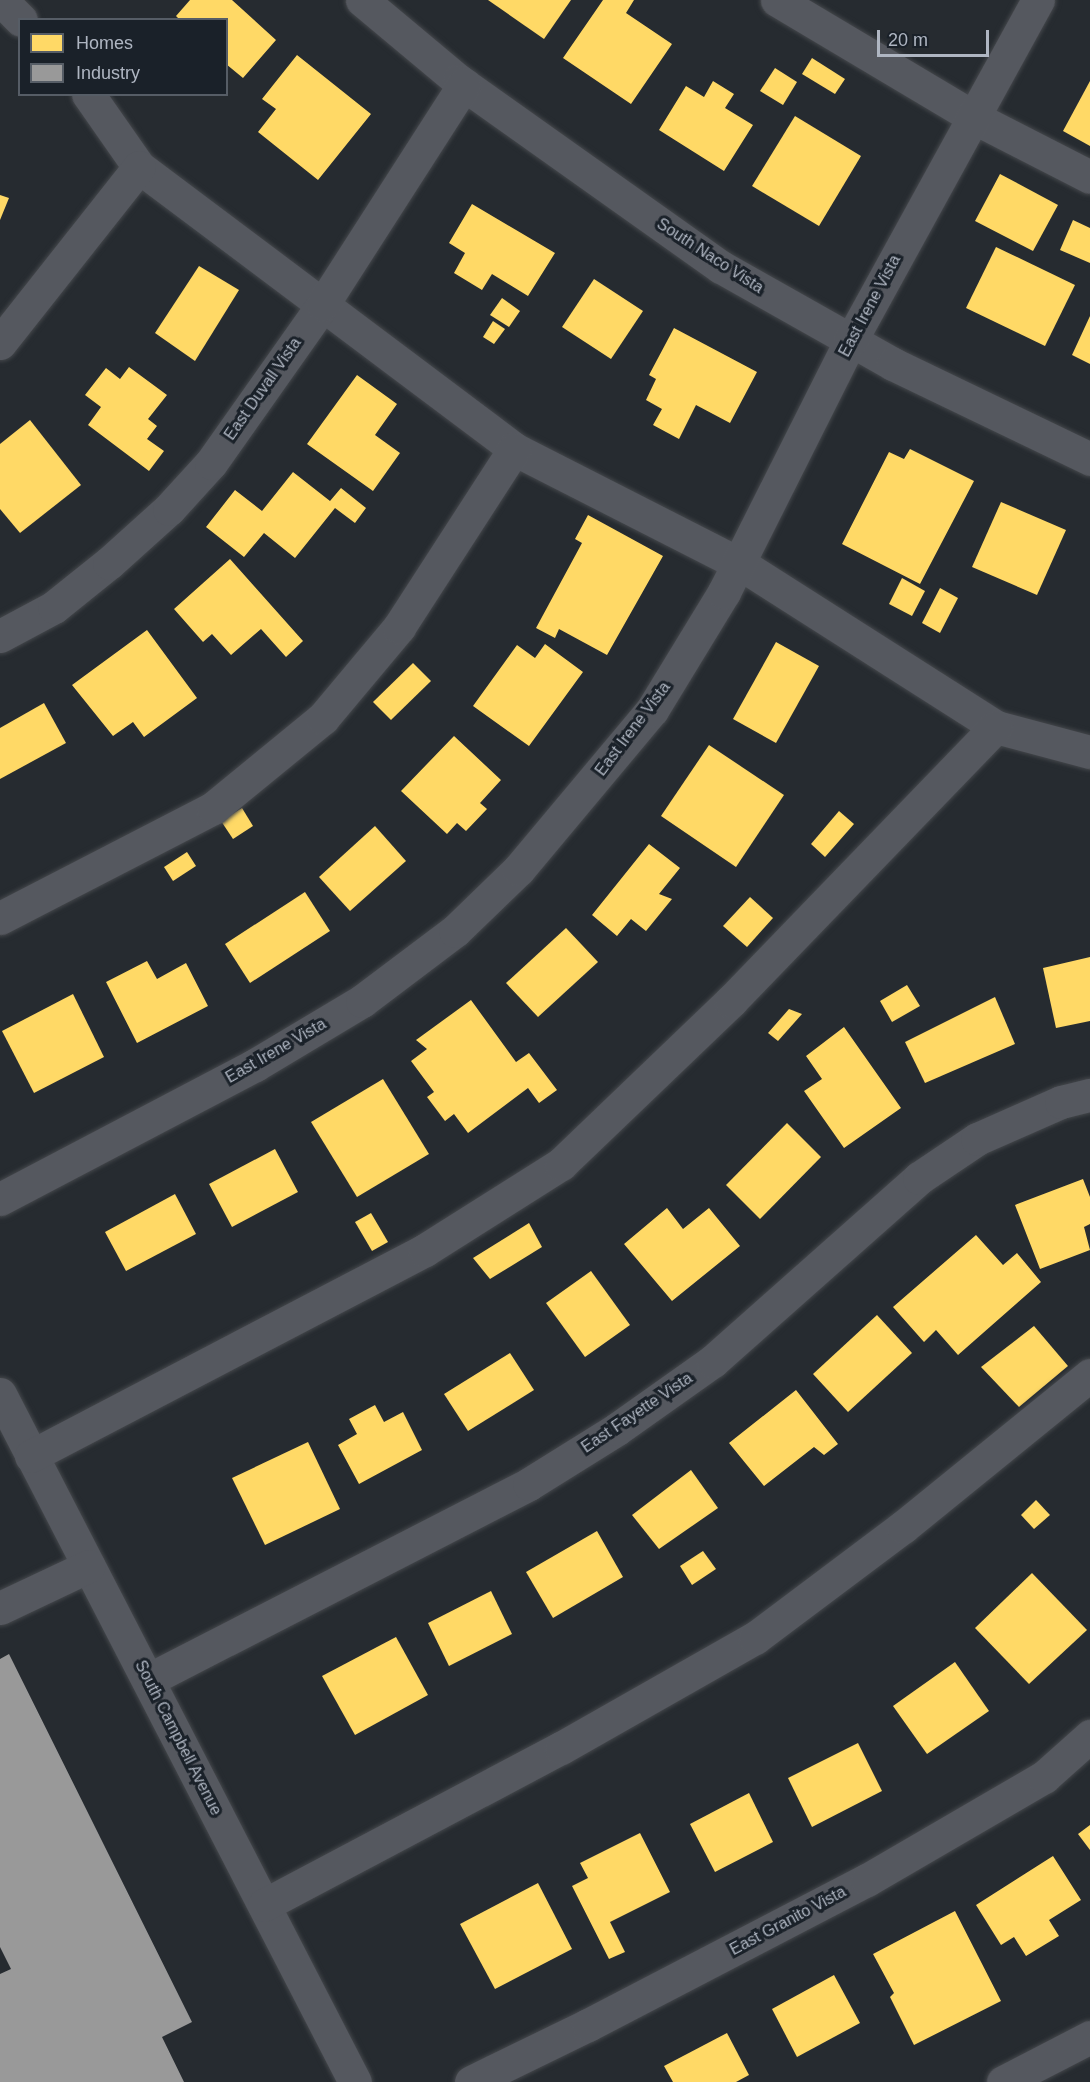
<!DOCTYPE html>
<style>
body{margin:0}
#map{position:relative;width:1090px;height:2082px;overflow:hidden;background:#262b30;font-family:Helvetica,sans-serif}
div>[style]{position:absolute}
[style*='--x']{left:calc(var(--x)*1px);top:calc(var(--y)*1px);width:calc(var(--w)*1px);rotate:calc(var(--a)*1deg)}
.homes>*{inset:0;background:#ffd966}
.industry>*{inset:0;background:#999}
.roads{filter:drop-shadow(0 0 2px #44474b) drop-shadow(0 0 2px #44474b)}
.minor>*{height:33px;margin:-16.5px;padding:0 16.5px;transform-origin:16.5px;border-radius:16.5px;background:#55585f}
span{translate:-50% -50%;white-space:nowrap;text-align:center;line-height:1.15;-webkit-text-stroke:6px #1a2129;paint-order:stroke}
.street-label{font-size:16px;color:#afb6c2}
.legend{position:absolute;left:18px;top:18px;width:210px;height:78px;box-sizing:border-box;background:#1a2129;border:2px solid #565d66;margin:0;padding:8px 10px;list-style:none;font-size:18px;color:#afb6c2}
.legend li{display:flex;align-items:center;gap:12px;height:30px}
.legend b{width:30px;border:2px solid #565d66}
.scale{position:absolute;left:877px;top:30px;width:112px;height:27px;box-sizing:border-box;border:3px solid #afb6c2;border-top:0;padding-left:8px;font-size:18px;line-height:21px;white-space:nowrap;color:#afb6c2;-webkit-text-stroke:4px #1a2129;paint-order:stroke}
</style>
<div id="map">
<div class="homes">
<div style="clip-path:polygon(190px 0,232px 0,276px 40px,243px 78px,226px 64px,226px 20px,180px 20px,176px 16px)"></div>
<div style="clip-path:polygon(488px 0,571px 0,544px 39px)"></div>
<div style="clip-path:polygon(603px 0,634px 0,626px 13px,672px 44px,631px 104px,563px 58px)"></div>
<div style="clip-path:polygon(297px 55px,371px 114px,318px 180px,258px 132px,276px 109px,262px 99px)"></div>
<div style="clip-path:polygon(812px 58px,845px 79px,835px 94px,802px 74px)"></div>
<div style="clip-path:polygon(775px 68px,797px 82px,783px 105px,760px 91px)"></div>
<div style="clip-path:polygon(713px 81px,734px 94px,725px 108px,753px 125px,724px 171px,659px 130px,686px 86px,704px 97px)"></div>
<div style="clip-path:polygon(1090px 81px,1090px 146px,1063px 131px)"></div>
<div style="clip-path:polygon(795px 116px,861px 156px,819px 226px,752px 186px)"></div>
<div style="clip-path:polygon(1000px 174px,1058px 205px,1033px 251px,975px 221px)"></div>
<div style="clip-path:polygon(0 195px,9px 198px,0 220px)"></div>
<div style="clip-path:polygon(472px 204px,555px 253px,528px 296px,492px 274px,482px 290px,454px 273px,465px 253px,449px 243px)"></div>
<div style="clip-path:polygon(1073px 220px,1090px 228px,1090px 263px,1060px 250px)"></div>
<div style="clip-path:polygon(996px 247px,1075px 285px,1045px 346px,966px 308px)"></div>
<div style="clip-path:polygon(199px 266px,239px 290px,195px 361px,155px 333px)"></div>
<div style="clip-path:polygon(594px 279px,643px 311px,611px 359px,562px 327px)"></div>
<div style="clip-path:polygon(502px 298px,520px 311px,509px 327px,490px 315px)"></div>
<div style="clip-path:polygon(1090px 316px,1090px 364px,1072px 355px)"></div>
<div style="clip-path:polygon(493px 321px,505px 329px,494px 344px,483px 337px)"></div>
<div style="clip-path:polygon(674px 328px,757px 372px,730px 423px,696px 405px,679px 439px,653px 425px,662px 409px,646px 400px,656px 379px,649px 375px)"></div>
<div style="clip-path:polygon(129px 367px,167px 395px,148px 419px,157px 426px,147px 439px,164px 451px,149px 471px,88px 425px,101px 407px,85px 395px,106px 368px,120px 379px)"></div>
<div style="clip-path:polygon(357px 375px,397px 404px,375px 435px,400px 453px,373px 491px,307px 444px)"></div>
<div style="clip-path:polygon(30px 420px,81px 485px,20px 533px,0 509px,0 444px)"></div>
<div style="clip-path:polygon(910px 449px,974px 481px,920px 584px,842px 544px,889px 452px,904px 459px)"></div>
<div style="clip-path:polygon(293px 472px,330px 501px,341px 488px,366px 508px,355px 523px,335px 508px,295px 558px,264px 533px,244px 557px,206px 527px,235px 490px,262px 511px)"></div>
<div style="clip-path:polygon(1001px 502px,1066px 530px,1037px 595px,972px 567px)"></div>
<div style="clip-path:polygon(588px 515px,663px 556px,607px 655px,559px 629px,555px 638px,536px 628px,582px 543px,575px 539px)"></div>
<div style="clip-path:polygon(230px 559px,303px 641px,286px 657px,261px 629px,231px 655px,212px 634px,203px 642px,174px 609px)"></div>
<div style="clip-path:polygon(902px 578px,925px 591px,912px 616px,889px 604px)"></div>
<div style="clip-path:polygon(940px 588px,958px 598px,940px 633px,922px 623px)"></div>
<div style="clip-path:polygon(147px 630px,197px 698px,144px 737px,133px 722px,113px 736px,72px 685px)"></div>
<div style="clip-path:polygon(776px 642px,819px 666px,776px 743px,733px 719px)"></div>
<div style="clip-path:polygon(545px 644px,583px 672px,529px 746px,473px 706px,517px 645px,535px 658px)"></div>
<div style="clip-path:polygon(413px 663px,431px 681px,391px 720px,373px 702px)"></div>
<div style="clip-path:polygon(44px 703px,66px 743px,0 779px,0 728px)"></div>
<div style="clip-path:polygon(454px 736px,501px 780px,480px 803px,487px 809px,466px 831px,457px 823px,447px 834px,401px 791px)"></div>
<div style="clip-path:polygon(709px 745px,784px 795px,736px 867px,661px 816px)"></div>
<div style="clip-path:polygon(242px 808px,253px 826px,233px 839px,221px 821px)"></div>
<div style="clip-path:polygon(839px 811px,854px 824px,825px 857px,811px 844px)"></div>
<div style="clip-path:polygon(375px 826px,406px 861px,350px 911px,319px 877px)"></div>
<div style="clip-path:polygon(649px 844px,680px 868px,659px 894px,672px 899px,646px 931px,631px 919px,617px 936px,592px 915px)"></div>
<div style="clip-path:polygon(187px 852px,196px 866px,173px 881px,164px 867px)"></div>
<div style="clip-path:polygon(305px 892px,330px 931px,250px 983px,225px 944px)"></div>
<div style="clip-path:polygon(750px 897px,773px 918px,747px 947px,723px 926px)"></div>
<div style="clip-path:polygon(566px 928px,598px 962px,538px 1017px,506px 983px)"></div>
<div style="clip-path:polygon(1090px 957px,1090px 1021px,1056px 1028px,1043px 968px)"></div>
<div style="clip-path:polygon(147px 961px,157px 979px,186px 963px,208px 1006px,137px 1043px,106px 982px)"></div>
<div style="clip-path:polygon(907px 985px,920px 1006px,892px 1022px,880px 1001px)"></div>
<div style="clip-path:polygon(73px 994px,104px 1057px,34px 1093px,2px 1031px)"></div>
<div style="clip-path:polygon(995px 997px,1015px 1044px,925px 1083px,905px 1042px)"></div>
<div style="clip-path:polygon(471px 1000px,516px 1062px,529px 1053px,557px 1090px,539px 1103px,528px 1088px,468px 1133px,454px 1114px,445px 1121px,427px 1097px,434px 1092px,411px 1061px,427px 1049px,416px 1040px)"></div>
<div style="clip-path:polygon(789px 1009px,802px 1014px,778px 1041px,768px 1033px)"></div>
<div style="clip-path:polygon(844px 1027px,901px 1108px,844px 1148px,804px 1091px,822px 1079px,806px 1056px)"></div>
<div style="clip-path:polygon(383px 1079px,429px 1154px,357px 1197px,311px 1122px)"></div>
<div style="clip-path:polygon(787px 1123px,821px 1157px,760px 1219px,726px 1185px)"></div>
<div style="clip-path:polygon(275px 1149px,298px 1192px,232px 1227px,209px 1184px)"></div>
<div style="clip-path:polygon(1083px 1179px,1090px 1197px,1090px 1224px,1084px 1227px,1090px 1250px,1040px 1269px,1015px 1205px)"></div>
<div style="clip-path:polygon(175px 1194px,196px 1234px,126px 1271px,105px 1232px)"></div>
<div style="clip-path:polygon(667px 1208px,683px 1229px,709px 1208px,740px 1246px,672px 1301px,624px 1244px)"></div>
<div style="clip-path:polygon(371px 1213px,388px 1242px,372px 1251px,355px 1222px)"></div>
<div style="clip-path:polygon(529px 1223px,542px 1247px,490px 1279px,473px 1258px)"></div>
<div style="clip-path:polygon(976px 1235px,1003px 1265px,1017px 1253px,1041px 1282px,958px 1355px,936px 1330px,924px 1342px,893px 1307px)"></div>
<div style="clip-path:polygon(591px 1271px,630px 1325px,585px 1357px,546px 1303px)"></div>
<div style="clip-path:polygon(877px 1315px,912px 1353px,848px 1412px,813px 1374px)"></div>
<div style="clip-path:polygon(1034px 1326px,1068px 1366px,1019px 1407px,981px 1367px)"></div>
<div style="clip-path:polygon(510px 1353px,534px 1390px,468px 1431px,444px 1394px)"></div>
<div style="clip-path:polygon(796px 1390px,838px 1444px,824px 1455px,814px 1447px,764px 1486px,729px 1443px)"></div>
<div style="clip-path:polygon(375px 1405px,384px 1422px,403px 1412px,422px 1450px,359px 1484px,338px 1445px,357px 1434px,349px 1419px)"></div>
<div style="clip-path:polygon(308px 1442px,340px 1509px,265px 1545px,232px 1478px)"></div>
<div style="clip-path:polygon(691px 1470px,718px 1508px,659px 1549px,632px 1515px)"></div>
<div style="clip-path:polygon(1036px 1500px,1050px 1515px,1034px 1529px,1021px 1515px)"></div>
<div style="clip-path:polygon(597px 1531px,623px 1577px,553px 1618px,526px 1572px)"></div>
<div style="clip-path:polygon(703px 1551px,716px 1569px,692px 1585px,680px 1566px)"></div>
<div style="clip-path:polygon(1032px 1573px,1087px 1630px,1029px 1684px,975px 1628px)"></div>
<div style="clip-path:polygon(491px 1591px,512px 1634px,449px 1666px,428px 1623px)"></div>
<div style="clip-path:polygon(396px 1637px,428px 1695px,355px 1735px,322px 1676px)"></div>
<div style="clip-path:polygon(955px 1662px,989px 1711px,927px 1754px,893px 1706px)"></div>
<div style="clip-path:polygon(858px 1743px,882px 1791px,812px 1827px,788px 1778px)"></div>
<div style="clip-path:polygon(749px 1793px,773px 1842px,715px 1872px,690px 1824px)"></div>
<div style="clip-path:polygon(1090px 1825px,1090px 1850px,1078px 1834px)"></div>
<div style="clip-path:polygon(640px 1833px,670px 1892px,610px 1922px,625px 1952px,609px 1959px,572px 1886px,588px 1878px,580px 1863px)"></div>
<div style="clip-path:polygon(1053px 1856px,1081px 1900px,1049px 1920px,1059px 1936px,1026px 1956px,1014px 1937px,1001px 1945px,976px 1905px)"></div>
<div style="clip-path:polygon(538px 1883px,572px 1949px,495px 1989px,460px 1924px)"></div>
<div style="clip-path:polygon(955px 1911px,1001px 2001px,914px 2045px,890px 1997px,894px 1993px,873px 1954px)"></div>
<div style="clip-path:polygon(834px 1975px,860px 2023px,797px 2057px,772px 2009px)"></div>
<div style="clip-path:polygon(727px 2033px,749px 2075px,736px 2082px,673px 2082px,664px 2066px)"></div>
</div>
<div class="industry">
<div style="clip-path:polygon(9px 1654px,192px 2022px,162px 2037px,184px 2082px,0 2082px,0 1974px,11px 1969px,0 1947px,0 1659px)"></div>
</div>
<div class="roads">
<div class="minor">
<div style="--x:1;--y:0;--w:28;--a:45"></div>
<div style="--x:362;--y:0;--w:126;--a:39.9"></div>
<div style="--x:459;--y:81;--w:321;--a:35.4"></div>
<div style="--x:721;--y:267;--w:197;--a:29.4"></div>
<div style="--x:893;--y:364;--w:219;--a:25.7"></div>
<div style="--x:777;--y:0;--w:228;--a:30.8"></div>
<div style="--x:973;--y:117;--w:131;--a:27.1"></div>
<div style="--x:88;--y:94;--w:89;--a:55.1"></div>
<div style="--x:139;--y:167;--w:469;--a:36.9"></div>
<div style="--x:514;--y:449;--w:256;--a:27"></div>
<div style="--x:742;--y:565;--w:301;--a:32.5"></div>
<div style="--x:996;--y:727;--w:97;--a:14.9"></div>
<div style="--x:0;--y:343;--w:224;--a:-51.7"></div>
<div style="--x:0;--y:636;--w:61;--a:-28.2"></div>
<div style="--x:54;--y:607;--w:70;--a:-38.7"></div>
<div style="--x:109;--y:563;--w:81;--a:-42"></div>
<div style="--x:169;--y:509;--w:62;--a:-47.6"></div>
<div style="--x:211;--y:463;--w:194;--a:-54.8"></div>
<div style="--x:323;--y:304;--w:261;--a:-57.3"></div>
<div style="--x:0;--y:918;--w:240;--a:-27.3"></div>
<div style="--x:213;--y:808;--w:142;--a:-39.3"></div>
<div style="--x:323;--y:718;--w:119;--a:-50.1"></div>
<div style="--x:399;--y:627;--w:212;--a:-57.1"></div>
<div style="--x:0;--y:1199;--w:288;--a:-27.7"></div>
<div style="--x:255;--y:1065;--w:125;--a:-30.9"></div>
<div style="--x:362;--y:1001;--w:116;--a:-37"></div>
<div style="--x:455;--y:931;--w:89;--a:-44.1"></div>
<div style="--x:519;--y:869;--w:207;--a:-50.1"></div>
<div style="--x:652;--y:710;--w:138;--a:-58.6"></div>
<div style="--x:724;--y:592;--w:282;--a:-63.3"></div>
<div style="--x:851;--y:340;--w:388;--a:-61.2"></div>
<div style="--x:0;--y:1394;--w:774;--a:62.71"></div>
<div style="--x:31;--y:1456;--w:445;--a:-27.6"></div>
<div style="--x:425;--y:1250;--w:161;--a:-32.3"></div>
<div style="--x:561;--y:1164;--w:236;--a:-43.8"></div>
<div style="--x:731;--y:1001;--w:381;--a:-46"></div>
<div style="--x:0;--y:1608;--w:98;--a:-25.3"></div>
<div style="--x:148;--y:1680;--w:428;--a:-27.2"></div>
<div style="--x:529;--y:1484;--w:104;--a:-32"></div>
<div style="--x:617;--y:1429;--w:118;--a:-35.3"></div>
<div style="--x:713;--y:1361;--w:276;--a:-41.6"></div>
<div style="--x:919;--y:1178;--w:70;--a:-33.9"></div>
<div style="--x:977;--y:1139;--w:92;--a:-23.8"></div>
<div style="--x:1061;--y:1102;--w:30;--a:-14"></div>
<div style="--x:264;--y:1905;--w:336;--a:-27.9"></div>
<div style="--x:561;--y:1748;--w:223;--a:-29.6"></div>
<div style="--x:755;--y:1638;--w:185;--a:-36.9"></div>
<div style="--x:903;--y:1527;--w:241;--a:-39.1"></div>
<div style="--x:471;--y:2082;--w:130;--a:-26"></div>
<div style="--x:588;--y:2025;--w:314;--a:-27.5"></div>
<div style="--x:867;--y:1880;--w:205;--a:-30.2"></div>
<div style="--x:1044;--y:1777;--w:62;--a:-41.7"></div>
<div style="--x:1003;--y:2082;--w:98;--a:-27.3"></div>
</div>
</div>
<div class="street-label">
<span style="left:710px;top:256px;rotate:33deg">South Naco Vista</span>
<span style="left:870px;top:306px;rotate:-62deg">East Irene Vista</span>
<span style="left:263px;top:389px;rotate:-55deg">East Duvall Vista</span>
<span style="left:633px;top:729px;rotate:-53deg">East Irene Vista</span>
<span style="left:276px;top:1051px;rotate:-30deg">East Irene Vista</span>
<span style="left:637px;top:1413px;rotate:-34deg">East Fayette Vista</span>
<span style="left:178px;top:1738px;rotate:63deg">South Campbell Avenue</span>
<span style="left:788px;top:1921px;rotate:-28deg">East Granito Vista</span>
</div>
<ul class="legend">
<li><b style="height:16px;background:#ffd966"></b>Homes</li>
<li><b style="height:16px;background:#999"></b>Industry</li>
</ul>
<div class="scale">20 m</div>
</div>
